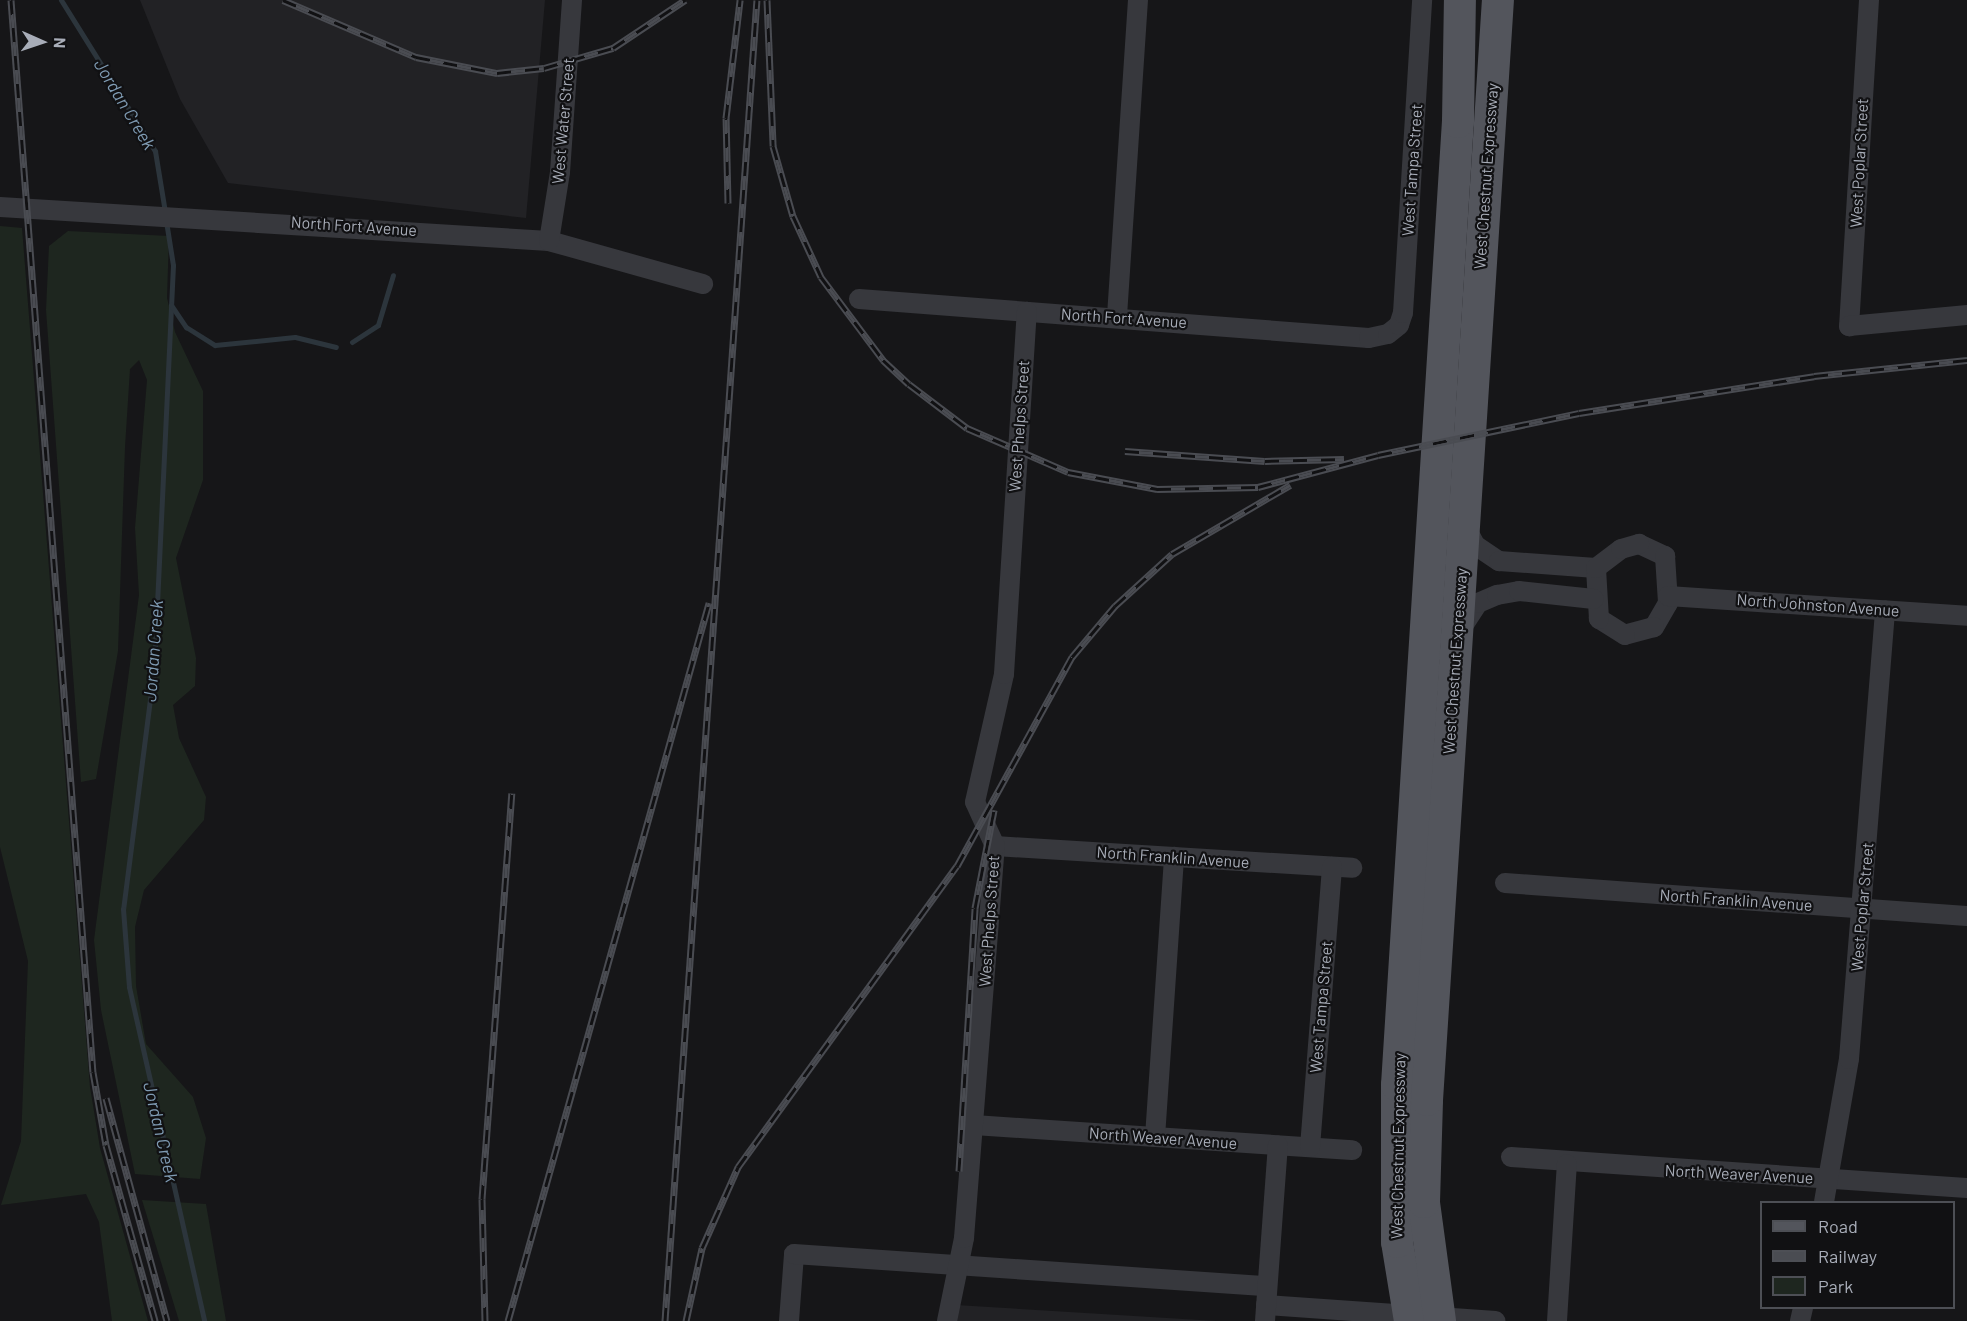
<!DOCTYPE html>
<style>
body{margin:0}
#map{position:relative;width:1967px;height:1321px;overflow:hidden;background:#161618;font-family:Barlow,sans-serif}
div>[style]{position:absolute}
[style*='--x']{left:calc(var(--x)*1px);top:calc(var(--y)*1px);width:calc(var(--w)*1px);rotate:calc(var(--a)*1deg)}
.built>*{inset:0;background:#222225}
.green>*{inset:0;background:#1e261f}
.stream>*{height:5px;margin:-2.5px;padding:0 2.5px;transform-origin:2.5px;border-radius:2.5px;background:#2c353c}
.minor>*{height:20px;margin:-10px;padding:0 10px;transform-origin:10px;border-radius:10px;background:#37383d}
.primary>*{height:32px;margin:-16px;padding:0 16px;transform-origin:16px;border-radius:16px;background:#53555c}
.rail>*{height:7px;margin-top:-3.5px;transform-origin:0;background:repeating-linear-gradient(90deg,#111113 0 14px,#4a4c52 0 28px);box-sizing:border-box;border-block:2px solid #4a4c52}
span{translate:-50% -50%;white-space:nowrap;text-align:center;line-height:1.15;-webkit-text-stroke:4.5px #111113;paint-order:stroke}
.street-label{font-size:16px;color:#a8adb8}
.water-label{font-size:18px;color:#7f9bb3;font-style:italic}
.legend{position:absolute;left:1760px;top:1201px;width:195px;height:108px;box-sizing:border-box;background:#111113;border:2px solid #4d4f55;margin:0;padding:8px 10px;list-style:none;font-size:18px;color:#a8adb8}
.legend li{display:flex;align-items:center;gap:12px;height:30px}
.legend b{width:30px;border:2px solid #4d4f55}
.north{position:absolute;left:12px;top:12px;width:60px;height:60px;-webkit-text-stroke:4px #111113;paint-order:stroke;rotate:93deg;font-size:16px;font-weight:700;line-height:24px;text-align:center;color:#a8adb8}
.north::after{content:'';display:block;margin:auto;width:21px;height:27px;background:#a8adb8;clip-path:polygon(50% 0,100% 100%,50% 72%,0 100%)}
</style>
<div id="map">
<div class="built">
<div style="clip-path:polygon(140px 0,545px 0,526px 218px,228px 183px,180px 99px)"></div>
<div style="clip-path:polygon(956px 1305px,1216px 1321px,954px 1321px)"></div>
</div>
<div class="green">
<div style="clip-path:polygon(0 226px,22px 228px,90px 1087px,100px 1148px,148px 1321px,112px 1321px,99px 1222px,86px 1194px,1px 1205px,21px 1141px,28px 961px,0 847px)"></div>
<div style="clip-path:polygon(68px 231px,169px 236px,167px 298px,175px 332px,203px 391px,203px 480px,176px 558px,196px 658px,195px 686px,173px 705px,179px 738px,206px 797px,204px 820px,144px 890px,135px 927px,136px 986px,146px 1044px,193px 1097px,206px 1138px,200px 1179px,135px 1174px,101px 1010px,94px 940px,139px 595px,135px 528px,147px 380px,139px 360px,130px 369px,125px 447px,118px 651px,96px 779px,81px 782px,46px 310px,49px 246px)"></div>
<div style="clip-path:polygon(142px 1200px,206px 1204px,226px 1321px,179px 1321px)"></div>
</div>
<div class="stream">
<div style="--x:61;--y:0;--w:178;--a:58.1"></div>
<div style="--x:155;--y:151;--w:62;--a:80.7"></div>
<div style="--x:166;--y:221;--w:45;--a:81"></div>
<div style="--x:173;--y:265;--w:403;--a:92.7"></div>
<div style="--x:154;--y:668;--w:243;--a:97.3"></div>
<div style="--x:123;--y:909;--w:78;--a:85.6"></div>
<div style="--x:129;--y:987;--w:342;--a:77.3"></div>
<div style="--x:171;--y:305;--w:27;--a:56"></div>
<div style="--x:186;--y:327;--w:34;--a:32"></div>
<div style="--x:215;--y:345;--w:80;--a:-5.7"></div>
<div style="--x:295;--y:337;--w:42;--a:13.7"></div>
<div style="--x:352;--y:342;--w:31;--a:-33"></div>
<div style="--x:378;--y:325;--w:52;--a:-73.3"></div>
</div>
<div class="minor">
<div style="--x:1869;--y:0;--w:327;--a:93.5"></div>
<div style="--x:1849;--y:326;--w:119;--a:-5.3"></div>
<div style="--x:0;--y:207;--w:550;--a:3.54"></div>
<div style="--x:549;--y:241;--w:160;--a:15.6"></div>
<div style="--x:549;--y:241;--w:70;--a:-80.9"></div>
<div style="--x:560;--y:172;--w:172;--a:-86"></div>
<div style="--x:859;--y:299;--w:511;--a:4.37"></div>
<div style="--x:1369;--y:338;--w:19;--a:-12"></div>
<div style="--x:1388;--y:334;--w:14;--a:-39"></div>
<div style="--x:1399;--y:325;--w:13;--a:-72"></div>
<div style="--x:1403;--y:313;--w:314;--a:-86.5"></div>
<div style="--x:1117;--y:316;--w:317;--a:-86.2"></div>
<div style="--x:1465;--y:526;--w:21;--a:62"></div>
<div style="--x:1475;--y:545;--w:29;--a:34"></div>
<div style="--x:1499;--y:561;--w:97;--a:4.1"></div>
<div style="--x:1639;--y:544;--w:29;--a:25"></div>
<div style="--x:1665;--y:556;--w:47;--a:86.3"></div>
<div style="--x:1668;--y:603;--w:28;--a:120"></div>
<div style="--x:1654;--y:627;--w:30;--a:165"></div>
<div style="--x:1625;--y:635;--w:31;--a:-148"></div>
<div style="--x:1599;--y:619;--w:51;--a:-93.4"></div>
<div style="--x:1596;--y:568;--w:31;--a:-37"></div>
<div style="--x:1621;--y:549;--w:19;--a:-16"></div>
<div style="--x:1668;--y:596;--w:300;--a:3.8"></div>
<div style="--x:1461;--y:629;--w:31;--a:-57"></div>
<div style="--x:1478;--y:603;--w:21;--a:-23"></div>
<div style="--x:1497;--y:595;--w:22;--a:-10"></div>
<div style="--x:1519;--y:591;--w:75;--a:6.1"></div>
<div style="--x:995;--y:846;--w:358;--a:3.5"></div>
<div style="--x:1505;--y:883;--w:463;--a:4.1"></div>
<div style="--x:974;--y:1125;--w:379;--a:3.8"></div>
<div style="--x:1155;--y:1137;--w:281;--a:-86.1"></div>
<div style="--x:1310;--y:1147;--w:281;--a:-85.5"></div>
<div style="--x:1511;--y:1157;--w:457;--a:3.9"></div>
<div style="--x:1824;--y:1202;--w:145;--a:-80.1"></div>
<div style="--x:1849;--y:1059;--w:450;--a:-85.4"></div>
<div style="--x:1266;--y:1305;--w:230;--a:4"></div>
<div style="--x:789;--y:1321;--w:67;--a:-85.7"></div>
<div style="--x:794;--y:1254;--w:474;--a:3.9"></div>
<div style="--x:947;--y:1321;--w:85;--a:-78.4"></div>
<div style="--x:964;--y:1238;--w:393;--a:-85.5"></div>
<div style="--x:995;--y:846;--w:48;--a:-114.4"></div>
<div style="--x:975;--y:802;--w:131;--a:-77.2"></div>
<div style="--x:1004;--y:674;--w:363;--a:-86.4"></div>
<div style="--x:1265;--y:1321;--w:176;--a:-85.8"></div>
<div style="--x:1557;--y:1321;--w:157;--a:-86.4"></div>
<div style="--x:1800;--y:1321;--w:13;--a:-77"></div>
</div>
<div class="primary">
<div style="--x:1410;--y:1321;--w:80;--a:-99.3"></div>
<div style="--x:1397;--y:1242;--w:157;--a:-90"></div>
<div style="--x:1397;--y:1085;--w:965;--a:-86.38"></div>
<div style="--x:1458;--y:122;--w:122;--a:-89.1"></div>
<div style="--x:1440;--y:1321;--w:120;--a:-97.7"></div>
<div style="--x:1424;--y:1202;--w:102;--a:-88.3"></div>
<div style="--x:1427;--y:1100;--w:1102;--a:-86.31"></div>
</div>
<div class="rail">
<div style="--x:11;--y:0;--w:1075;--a:85.63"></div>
<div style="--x:93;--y:1072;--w:74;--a:79.9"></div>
<div style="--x:106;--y:1145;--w:183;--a:74.4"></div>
<div style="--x:283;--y:0;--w:145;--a:23.2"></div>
<div style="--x:416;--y:57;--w:83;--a:11.2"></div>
<div style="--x:497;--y:73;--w:47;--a:-6.1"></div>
<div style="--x:544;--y:68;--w:72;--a:-16.2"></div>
<div style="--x:613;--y:48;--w:87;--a:-33.7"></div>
<div style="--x:767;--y:0;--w:146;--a:87.6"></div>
<div style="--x:773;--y:146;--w:73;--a:74.1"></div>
<div style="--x:793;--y:216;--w:67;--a:65.3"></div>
<div style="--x:821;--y:277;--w:104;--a:53.2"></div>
<div style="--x:883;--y:360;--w:35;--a:43"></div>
<div style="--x:909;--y:384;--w:73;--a:37.2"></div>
<div style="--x:967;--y:428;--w:110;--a:23.5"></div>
<div style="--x:1068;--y:472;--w:91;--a:10.8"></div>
<div style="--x:1157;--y:489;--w:101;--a:-1.1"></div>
<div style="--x:1258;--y:487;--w:124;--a:-14.9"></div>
<div style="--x:1378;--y:455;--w:205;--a:-11.8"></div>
<div style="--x:1579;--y:413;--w:238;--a:-8.9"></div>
<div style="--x:1814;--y:376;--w:154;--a:-6"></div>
<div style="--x:728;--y:203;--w:85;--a:-91.3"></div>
<div style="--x:726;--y:118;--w:119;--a:-83.2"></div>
<div style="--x:1125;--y:451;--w:140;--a:4.1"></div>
<div style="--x:1265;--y:461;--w:79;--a:-1.5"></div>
<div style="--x:106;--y:1098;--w:231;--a:74.7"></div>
<div style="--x:959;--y:1171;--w:263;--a:-86.5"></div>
<div style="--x:975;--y:908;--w:100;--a:-79"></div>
<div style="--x:485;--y:1321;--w:122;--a:-91.4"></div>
<div style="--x:482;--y:1199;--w:407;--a:-85.8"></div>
<div style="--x:508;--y:1321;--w:746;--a:-74.36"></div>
<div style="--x:665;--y:1321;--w:1324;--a:-86.02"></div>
<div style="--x:686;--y:1321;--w:75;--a:-77.6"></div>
<div style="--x:702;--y:1248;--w:89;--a:-66"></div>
<div style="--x:738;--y:1167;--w:372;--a:-54"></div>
<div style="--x:957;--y:866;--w:239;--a:-61.2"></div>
<div style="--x:1072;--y:657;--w:67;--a:-49.9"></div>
<div style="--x:1115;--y:606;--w:77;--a:-42.4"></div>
<div style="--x:1172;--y:554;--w:137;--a:-30.3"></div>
</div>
<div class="street-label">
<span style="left:563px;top:121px;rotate:-85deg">West Water Street</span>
<span style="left:1859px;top:163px;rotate:-87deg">West Poplar Street</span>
<span style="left:1412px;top:170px;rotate:-86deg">West Tampa Street</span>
<span style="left:1486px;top:176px;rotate:-86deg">West Chestnut Expressway</span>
<span style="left:354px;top:226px;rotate:4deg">North Fort Avenue</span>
<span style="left:1124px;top:318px;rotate:4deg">North Fort Avenue</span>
<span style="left:1019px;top:426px;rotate:-86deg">West Phelps Street</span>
<span style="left:1818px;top:605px;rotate:4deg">North Johnston Avenue</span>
<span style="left:1455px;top:661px;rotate:-86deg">West Chestnut Expressway</span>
<span style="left:1173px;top:857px;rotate:4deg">North Franklin Avenue</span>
<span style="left:1736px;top:900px;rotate:4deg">North Franklin Avenue</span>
<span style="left:1862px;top:907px;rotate:-85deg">West Poplar Street</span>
<span style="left:989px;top:921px;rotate:-86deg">West Phelps Street</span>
<span style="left:1321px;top:1007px;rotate:-85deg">West Tampa Street</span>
<span style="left:1163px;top:1138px;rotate:4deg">North Weaver Avenue</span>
<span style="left:1398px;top:1146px;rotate:-89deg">West Chestnut Expressway</span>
<span style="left:1739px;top:1174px;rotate:3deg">North Weaver Avenue</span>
</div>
<div class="water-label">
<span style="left:125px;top:104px;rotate:59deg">Jordan Creek</span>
<span style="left:153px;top:651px;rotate:-86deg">Jordan Creek</span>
<span style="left:161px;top:1132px;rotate:77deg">Jordan Creek</span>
</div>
<ul class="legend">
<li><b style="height:8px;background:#53555c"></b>Road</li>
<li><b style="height:8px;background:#4a4c52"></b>Railway</li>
<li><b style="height:16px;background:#1e261f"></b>Park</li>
</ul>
<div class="north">N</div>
</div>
